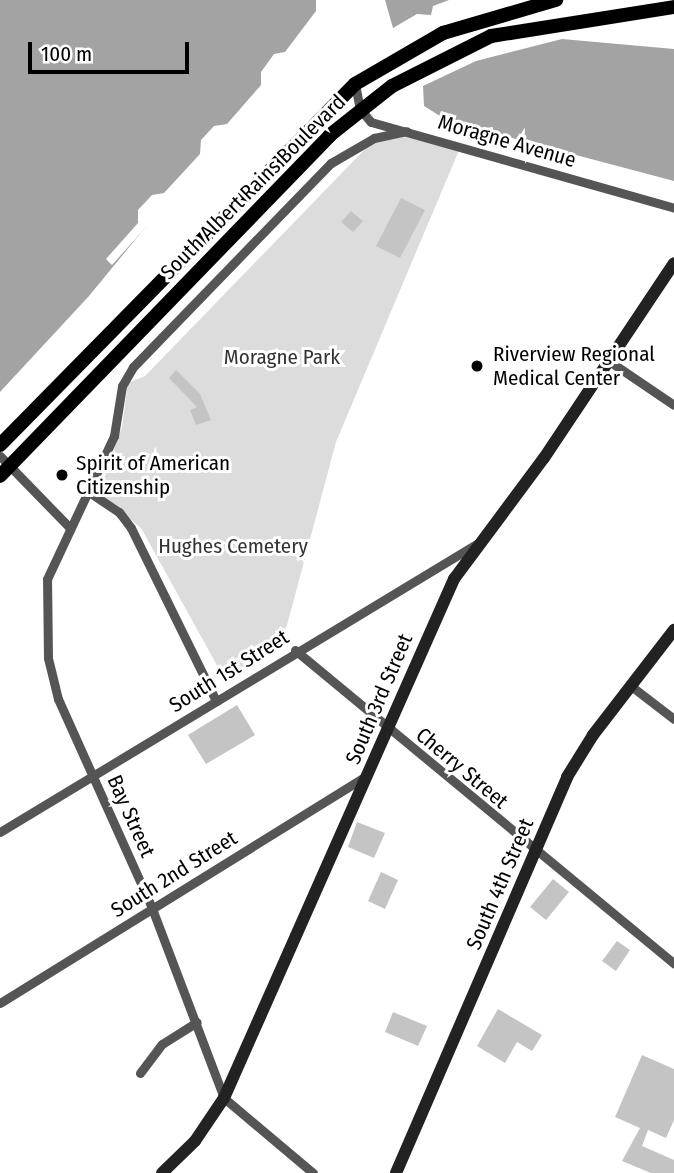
<!DOCTYPE html>
<style>
body{margin:0}
#map{position:relative;width:674px;height:1173px;overflow:hidden;background:#fff;font-family:"Fira Sans Condensed",sans-serif}
div>[style]{position:absolute}
[style*='--x']{left:calc(var(--x)*1px);top:calc(var(--y)*1px);width:calc(var(--w)*1px);rotate:calc(var(--a)*1deg)}
.green>*{inset:0;background:#dcdcdc}
.water>*{inset:0;background:#a3a3a3}
.pier>*{inset:0;background:#fff}
.building>*{inset:0;background:#c4c4c4}
.street>*{height:9px;margin:-4.5px;padding:0 4.5px;transform-origin:4.5px;border-radius:4.5px;background:#555}
.secondary>*{height:12px;margin:-6px;padding:0 6px;transform-origin:6px;border-radius:6px;background:#222}
.primary>*{height:14px;margin:-7px;padding:0 7px;transform-origin:7px;border-radius:7px;background:#000}
.dots>*{width:19px;height:19px;translate:-50% -50%;box-sizing:border-box;border:4px solid #fff;border-radius:50%}
span{translate:-50% -50%;white-space:nowrap;text-align:center;line-height:1.15;-webkit-text-stroke:6px #fff;paint-order:stroke}
.street-label{font-size:21px;color:#000}
.poi-label{font-size:21px;color:#000}
.left{translate:0 -50%;text-align:left}
.park-label{font-size:21px;color:#333}
.scale{position:absolute;left:28px;top:42px;width:161px;height:32px;box-sizing:border-box;border:4px solid #000;border-top:0;padding-left:9px;font-size:21px;line-height:24px;white-space:nowrap;color:#000;-webkit-text-stroke:5px #fff;paint-order:stroke}
</style>
<div id="map">
<div class="green">
<div style="clip-path:polygon(412px 135px,460px 148px,336px 442px,282px 644px,224px 678px,141px 528px,99px 493px,122px 427px,128px 383px,145px 376px,370px 144px)"></div>
</div>
<div class="water">
<div style="clip-path:polygon(0 0,332px 0,89px 296px,0 392px)"></div>
<div style="clip-path:polygon(385px 0,449px 0,433px 6px,431px 15px,417px 14px,393px 28px)"></div>
<div style="clip-path:polygon(562px 39px,674px 49px,674px 181px,448px 121px,424px 106px,423px 86px,476px 61px)"></div>
</div>
<div class="pier">
<div style="clip-path:polygon(316px 0,335px 0,264px 95px,112px 265px,106px 259px,138px 223px,138px 210px,152px 195px,164px 193px,200px 154px,201px 140px,214px 126px,227px 124px,261px 85px,261px 72px,274px 54px,285px 52px,316px 11px)"></div>
</div>
<div class="building">
<div style="clip-path:polygon(401px 198px,425px 210px,400px 258px,376px 246px)"></div>
<div style="clip-path:polygon(351px 211px,363px 221px,353px 232px,341px 222px)"></div>
<div style="clip-path:polygon(176px 370px,200px 394px,211px 420px,196px 425px,190px 410px,197px 407px,169px 378px)"></div>
<div style="clip-path:polygon(237px 705px,255px 735px,206px 764px,188px 735px)"></div>
<div style="clip-path:polygon(357px 822px,385px 833px,374px 858px,348px 847px)"></div>
<div style="clip-path:polygon(381px 872px,398px 880px,385px 909px,368px 901px)"></div>
<div style="clip-path:polygon(553px 879px,569px 892px,546px 920px,530px 907px)"></div>
<div style="clip-path:polygon(617px 941px,630px 950px,616px 971px,602px 961px)"></div>
<div style="clip-path:polygon(498px 1009px,542px 1035px,532px 1051px,517px 1042px,505px 1063px,477px 1046px)"></div>
<div style="clip-path:polygon(393px 1012px,427px 1026px,418px 1046px,385px 1032px)"></div>
<div style="clip-path:polygon(642px 1055px,674px 1069px,674px 1120px,666px 1138px,648px 1130px,642px 1146px,674px 1160px,674px 1173px,651px 1173px,622px 1161px,640px 1128px,615px 1117px)"></div>
</div>
<div class="street">
<div style="--x:355;--y:84;--w:25;--a:79"></div>
<div style="--x:360;--y:109;--w:17;--a:50"></div>
<div style="--x:371;--y:122;--w:315;--a:15.8"></div>
<div style="--x:609;--y:361;--w:78;--a:34.1"></div>
<div style="--x:0;--y:456;--w:99;--a:45.8"></div>
<div style="--x:89;--y:492;--w:36;--a:34"></div>
<div style="--x:119;--y:512;--w:20;--a:53"></div>
<div style="--x:131;--y:528;--w:193;--a:63.8"></div>
<div style="--x:295;--y:650;--w:492;--a:39.6"></div>
<div style="--x:631;--y:686;--w:54;--a:37.5"></div>
<div style="--x:0;--y:832;--w:559;--a:-31.16"></div>
<div style="--x:0;--y:1003;--w:431;--a:-31.8"></div>
<div style="--x:140;--y:1073;--w:36;--a:-53"></div>
<div style="--x:162;--y:1044;--w:41;--a:-32.2"></div>
<div style="--x:313;--y:1173;--w:116;--a:-139.9"></div>
<div style="--x:224;--y:1098;--w:203;--a:-110.8"></div>
<div style="--x:152;--y:908;--w:229;--a:-114.2"></div>
<div style="--x:58;--y:699;--w:42;--a:-103.7"></div>
<div style="--x:48;--y:658;--w:79;--a:-90.7"></div>
<div style="--x:47;--y:579;--w:158;--a:-64.9"></div>
<div style="--x:114;--y:436;--w:51;--a:-80.9"></div>
<div style="--x:122;--y:386;--w:22;--a:-60"></div>
<div style="--x:133;--y:367;--w:284;--a:-45.9"></div>
<div style="--x:331;--y:163;--w:50;--a:-30.2"></div>
<div style="--x:374;--y:138;--w:33;--a:-12"></div>
</div>
<div class="secondary">
<div style="--x:162;--y:1173;--w:46;--a:-44.1"></div>
<div style="--x:195;--y:1141;--w:52;--a:-56"></div>
<div style="--x:224;--y:1098;--w:568;--a:-66.1"></div>
<div style="--x:454;--y:579;--w:151;--a:-53.4"></div>
<div style="--x:544;--y:458;--w:234;--a:-56.3"></div>
<div style="--x:396;--y:1173;--w:431;--a:-66.6"></div>
<div style="--x:567;--y:777;--w:49;--a:-58.2"></div>
<div style="--x:593;--y:735;--w:133;--a:-52.4"></div>
</div>
<div class="primary">
<div style="--x:0;--y:445;--w:506;--a:-45.48"></div>
<div style="--x:355;--y:84;--w:102;--a:-30.1"></div>
<div style="--x:443;--y:33;--w:118;--a:-16.3"></div>
<div style="--x:0;--y:476;--w:475;--a:-45.9"></div>
<div style="--x:330;--y:135;--w:79;--a:-38.3"></div>
<div style="--x:392;--y:86;--w:111;--a:-26.8"></div>
<div style="--x:491;--y:36;--w:185;--a:-9"></div>
</div>
<div class="dots">
<div style="left:477px;top:366px;background:#000"></div>
<div style="left:62px;top:475px;background:#000"></div>
</div>
<div class="street-label">
<span style="left:507px;top:141px;rotate:16deg">Moragne Avenue</span>
<span style="left:253px;top:187px;rotate:-45deg">South Albert Rains Boulevard</span>
<span style="left:229px;top:671px;rotate:-32deg">South 1st Street</span>
<span style="left:379px;top:699px;rotate:-67deg">South 3rd Street</span>
<span style="left:462px;top:768px;rotate:40deg">Cherry Street</span>
<span style="left:131px;top:816px;rotate:66deg">Bay Street</span>
<span style="left:174px;top:874px;rotate:-32deg">South 2nd Street</span>
<span style="left:500px;top:884px;rotate:-67deg">South 4th Street</span>
</div>
<div class="poi-label">
<span class="left" style="left:493px;top:366px">Riverview Regional<br>Medical Center</span>
<span class="left" style="left:76px;top:475px">Spirit of American<br>Citizenship</span>
</div>
<div class="park-label">
<span style="left:282px;top:357px">Moragne Park</span>
<span style="left:233px;top:546px">Hughes Cemetery</span>
</div>
<div class="scale">100 m</div>
</div>
